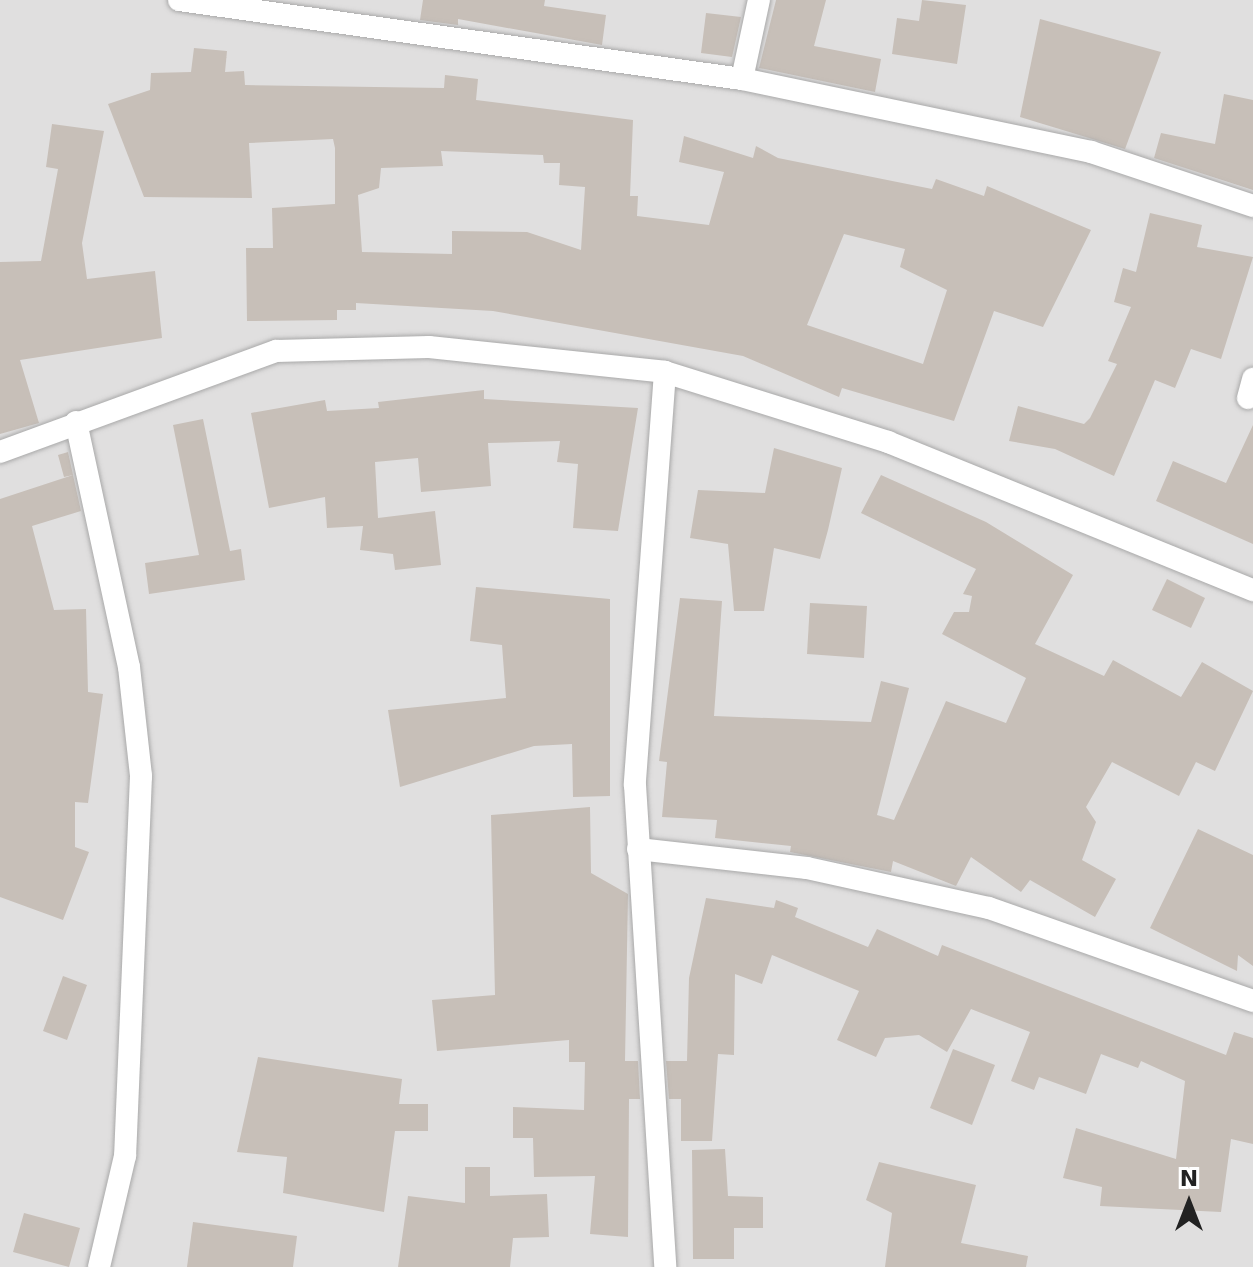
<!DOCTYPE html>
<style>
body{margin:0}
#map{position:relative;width:1253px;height:1267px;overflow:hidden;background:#f2efe9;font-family:"DejaVu Sans",sans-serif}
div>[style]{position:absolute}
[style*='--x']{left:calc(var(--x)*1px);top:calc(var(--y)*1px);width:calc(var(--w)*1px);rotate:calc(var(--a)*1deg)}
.residential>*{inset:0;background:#e0dfdf}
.building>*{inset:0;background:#c7bfb8}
.roads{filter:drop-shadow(0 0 2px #a9a9a9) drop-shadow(0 0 2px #a9a9a9)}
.street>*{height:22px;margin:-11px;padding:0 11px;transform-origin:11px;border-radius:11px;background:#fff}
span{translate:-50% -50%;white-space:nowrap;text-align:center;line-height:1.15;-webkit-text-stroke:7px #fff;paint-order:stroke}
.north{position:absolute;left:1149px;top:1163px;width:80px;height:80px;-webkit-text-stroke:6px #fff;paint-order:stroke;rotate:0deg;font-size:22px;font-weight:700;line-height:32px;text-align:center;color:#222}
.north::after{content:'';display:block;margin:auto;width:28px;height:36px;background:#222;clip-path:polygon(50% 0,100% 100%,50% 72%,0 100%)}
</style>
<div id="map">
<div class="residential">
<div style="clip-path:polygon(0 0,1253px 0,1253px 1267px,0 1267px)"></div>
</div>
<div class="building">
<div style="clip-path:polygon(423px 0,545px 0,544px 6px,606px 15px,602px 45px,458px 19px,458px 25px,420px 20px)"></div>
<div style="clip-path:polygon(776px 0,826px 0,814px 46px,881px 59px,875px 92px,759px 68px)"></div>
<div style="clip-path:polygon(922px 0,966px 5px,957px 64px,892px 54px,897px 18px,919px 21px)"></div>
<div style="clip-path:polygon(706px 13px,741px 17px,732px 57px,701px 53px)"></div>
<div style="clip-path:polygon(1040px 19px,1161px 52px,1125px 149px,1020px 117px)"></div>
<div style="clip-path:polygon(evenodd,194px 48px,227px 51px,225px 72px,244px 71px,245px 85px,444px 88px,445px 75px,478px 79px,476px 100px,633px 120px,630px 196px,638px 196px,637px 216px,709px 225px,724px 172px,679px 162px,684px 136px,753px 158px,756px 146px,778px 158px,932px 189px,936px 179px,984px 196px,987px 186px,1091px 230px,1043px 327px,994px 311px,954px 421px,842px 388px,839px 397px,743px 356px,493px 311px,356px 303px,356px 310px,337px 310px,337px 320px,247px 321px,246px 248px,273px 248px,272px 208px,335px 204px,335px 148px,333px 139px,249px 143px,252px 198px,144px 197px,108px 104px,150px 90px,151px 73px,191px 72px,194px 48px,441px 151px,543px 155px,544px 163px,560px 163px,559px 185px,585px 187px,581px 250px,527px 232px,452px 231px,452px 254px,362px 252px,358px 195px,379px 188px,381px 168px,443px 166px,441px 151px,194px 48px,844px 234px,905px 249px,900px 267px,947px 290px,923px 364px,807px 325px,844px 234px)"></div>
<div style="clip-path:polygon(1224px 94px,1253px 100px,1253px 190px,1154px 158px,1161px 133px,1215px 144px)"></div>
<div style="clip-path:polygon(52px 124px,104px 131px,82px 243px,87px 279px,155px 271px,162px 338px,20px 360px,39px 423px,0 434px,0 262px,41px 261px,58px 169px,46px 167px)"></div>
<div style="clip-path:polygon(1150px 213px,1202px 225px,1197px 247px,1253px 257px,1221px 359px,1191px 349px,1175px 388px,1155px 380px,1114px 476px,1055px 449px,1009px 441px,1018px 406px,1084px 424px,1090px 418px,1117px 364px,1108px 361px,1131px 307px,1114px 302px,1123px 268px,1136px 272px)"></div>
<div style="clip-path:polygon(484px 390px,484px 399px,638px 408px,618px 531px,573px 528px,578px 464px,557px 462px,560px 441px,488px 443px,491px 486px,421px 492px,418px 458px,375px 462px,378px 518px,435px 511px,441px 565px,395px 570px,393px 554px,360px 550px,363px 526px,327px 528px,325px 497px,269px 508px,251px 413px,325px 400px,327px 411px,379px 408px,378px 402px)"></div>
<div style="clip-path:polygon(203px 419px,230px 551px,241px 549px,245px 580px,149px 594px,145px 563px,199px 555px,173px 425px)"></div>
<div style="clip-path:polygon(1253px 425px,1253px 544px,1156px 501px,1173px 461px,1226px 483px)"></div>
<div style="clip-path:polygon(774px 448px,842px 468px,828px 530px,820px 559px,774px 548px,764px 611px,734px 611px,728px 544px,690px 538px,698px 490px,765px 493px)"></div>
<div style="clip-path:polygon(68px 452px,73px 475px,64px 477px,58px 455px)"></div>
<div style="clip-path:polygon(73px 475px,81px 511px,32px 526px,54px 610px,86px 609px,88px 692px,103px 694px,88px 803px,75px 802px,75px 847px,89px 852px,63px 920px,0 897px,0 499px)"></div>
<div style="clip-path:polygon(881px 475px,986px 522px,1073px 575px,1035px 644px,1104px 676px,1113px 660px,1181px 697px,1202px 662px,1253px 691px,1215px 771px,1196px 762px,1179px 796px,1112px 762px,1086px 807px,1096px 822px,1082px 860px,1116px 879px,1095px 917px,1030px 880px,1021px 892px,971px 857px,956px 886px,893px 861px,891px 872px,790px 852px,791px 846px,715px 838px,717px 820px,662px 817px,667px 762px,659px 761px,680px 598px,722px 601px,714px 716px,871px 722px,881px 681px,909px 688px,877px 815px,894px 820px,946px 701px,1006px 723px,1026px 678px,942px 634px,954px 612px,969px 612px,972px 596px,963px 594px,976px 569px,861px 513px)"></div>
<div style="clip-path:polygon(1167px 579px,1205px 598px,1191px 628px,1152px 610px)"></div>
<div style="clip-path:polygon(476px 587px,610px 599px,610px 796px,573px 797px,572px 744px,534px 746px,400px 787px,388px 710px,506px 698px,502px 645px,470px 641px)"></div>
<div style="clip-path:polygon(810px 603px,867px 606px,864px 658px,807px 654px)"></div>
<div style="clip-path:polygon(590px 807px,591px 873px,628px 894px,625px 1061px,638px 1061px,640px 1099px,629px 1099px,628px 1237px,590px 1234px,595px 1176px,534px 1177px,533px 1138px,513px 1138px,513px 1107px,584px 1110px,585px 1062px,569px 1062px,569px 1040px,437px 1051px,432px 1000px,495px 995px,491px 815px)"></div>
<div style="clip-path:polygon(1198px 829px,1253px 855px,1253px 966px,1238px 955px,1237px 971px,1150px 928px)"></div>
<div style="clip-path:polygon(706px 898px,774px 908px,776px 900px,798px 908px,795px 917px,868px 947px,877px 929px,938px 956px,942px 945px,1226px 1055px,1234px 1032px,1253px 1038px,1253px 1144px,1231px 1139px,1221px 1212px,1100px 1206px,1102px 1187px,1063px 1178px,1076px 1128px,1176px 1159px,1185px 1081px,1141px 1061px,1138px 1068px,1101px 1054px,1086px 1094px,1039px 1077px,1034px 1090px,1011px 1081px,1030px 1032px,971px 1009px,947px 1052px,919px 1035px,885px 1038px,876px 1057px,837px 1040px,859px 991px,772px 955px,762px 984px,735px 974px,734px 1055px,718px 1054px,712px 1141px,681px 1141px,681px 1099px,669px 1099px,666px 1061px,687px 1061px,689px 978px)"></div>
<div style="clip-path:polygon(63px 976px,87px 985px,67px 1040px,43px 1031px)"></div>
<div style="clip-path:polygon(953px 1049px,995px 1065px,972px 1125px,930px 1108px)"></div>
<div style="clip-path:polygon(258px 1057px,402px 1079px,399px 1104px,428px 1104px,428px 1131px,395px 1131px,384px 1212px,283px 1193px,287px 1157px,237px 1152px)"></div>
<div style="clip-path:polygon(725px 1149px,728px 1196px,763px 1197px,763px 1228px,734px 1228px,734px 1259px,693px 1259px,692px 1150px)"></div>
<div style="clip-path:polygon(879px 1162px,976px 1185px,961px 1243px,1028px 1256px,1026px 1267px,885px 1267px,892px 1213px,866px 1200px)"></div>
<div style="clip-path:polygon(465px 1167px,490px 1167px,490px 1196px,547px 1194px,549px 1237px,513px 1238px,510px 1267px,398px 1267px,408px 1196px,465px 1203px)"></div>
<div style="clip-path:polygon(24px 1213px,80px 1228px,69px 1267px,13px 1252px)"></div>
<div style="clip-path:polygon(193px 1222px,297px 1236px,293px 1267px,187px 1267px)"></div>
</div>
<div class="roads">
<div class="street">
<div style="--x:179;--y:0;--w:569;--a:7.99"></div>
<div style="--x:742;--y:79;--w:357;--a:11.8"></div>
<div style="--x:1091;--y:152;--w:171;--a:18.4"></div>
<div style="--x:742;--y:79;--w:81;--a:-77.9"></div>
<div style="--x:665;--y:372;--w:414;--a:94.2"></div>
<div style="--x:635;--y:785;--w:483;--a:86.4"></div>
<div style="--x:1248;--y:398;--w:20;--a:-75"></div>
<div style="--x:76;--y:422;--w:251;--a:77.8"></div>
<div style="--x:129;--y:667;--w:110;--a:83.7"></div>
<div style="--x:141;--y:776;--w:380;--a:92.4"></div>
<div style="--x:125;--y:1156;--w:114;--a:103.2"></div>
<div style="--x:0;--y:452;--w:294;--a:-20.1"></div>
<div style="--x:276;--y:351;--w:153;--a:-1.5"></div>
<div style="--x:429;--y:347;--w:237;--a:6"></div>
<div style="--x:665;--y:372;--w:234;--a:17.4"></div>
<div style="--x:888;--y:442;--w:394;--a:22.1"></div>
<div style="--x:638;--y:849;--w:170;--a:6.4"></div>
<div style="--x:807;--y:868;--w:186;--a:12.4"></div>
<div style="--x:989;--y:908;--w:280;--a:19.4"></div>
</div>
</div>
<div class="north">N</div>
</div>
